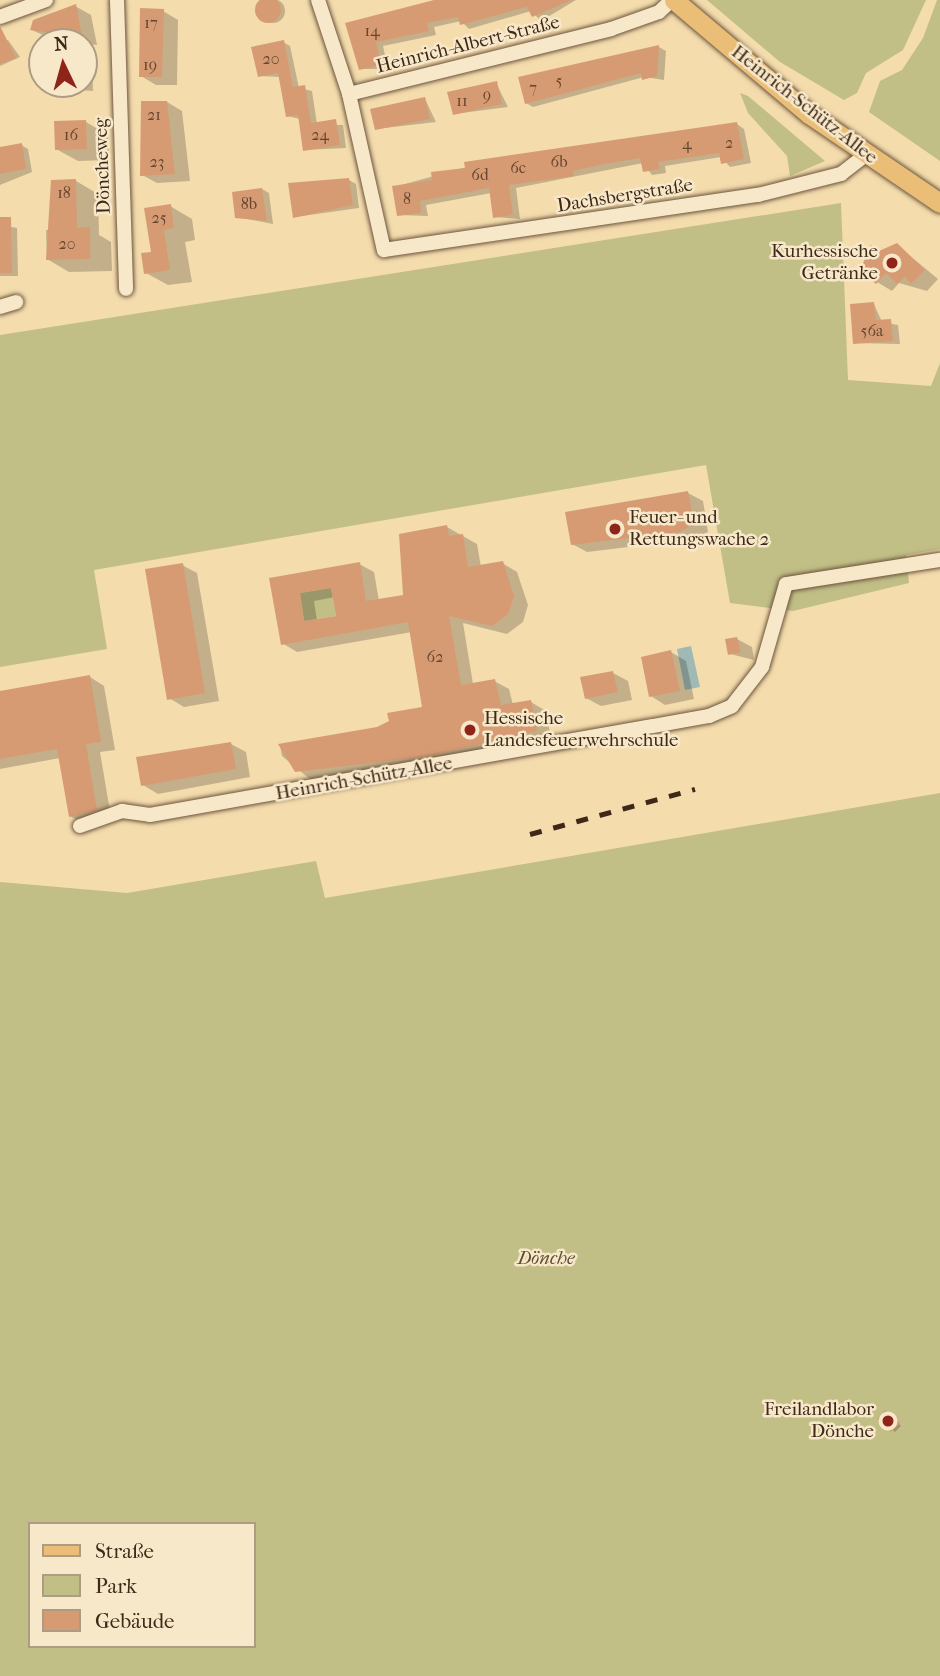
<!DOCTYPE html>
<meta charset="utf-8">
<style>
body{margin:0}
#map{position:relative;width:940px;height:1676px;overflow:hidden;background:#f4dcad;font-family:"IM FELL French Canon",serif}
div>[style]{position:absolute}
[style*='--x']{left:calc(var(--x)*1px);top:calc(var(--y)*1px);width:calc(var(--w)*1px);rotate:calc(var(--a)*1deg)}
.green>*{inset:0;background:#c1bf86}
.water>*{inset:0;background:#a1b9b5}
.shadow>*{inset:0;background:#0003}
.round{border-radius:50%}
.building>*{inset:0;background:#d79b74}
.roads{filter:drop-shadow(0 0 2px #6c553d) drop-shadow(0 0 2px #6c553d)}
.minor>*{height:14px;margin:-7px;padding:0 7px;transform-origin:7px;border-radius:7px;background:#f8e8ca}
.major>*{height:19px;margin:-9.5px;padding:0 9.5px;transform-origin:9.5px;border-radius:9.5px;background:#eabe76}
.rail>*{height:4.5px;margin-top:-2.25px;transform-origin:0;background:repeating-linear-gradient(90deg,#3e2818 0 12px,transparent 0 24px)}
.dots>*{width:19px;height:19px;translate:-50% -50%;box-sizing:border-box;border:4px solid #f8e8ca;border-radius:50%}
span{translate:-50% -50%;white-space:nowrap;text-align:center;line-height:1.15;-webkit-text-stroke:5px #f8e8ca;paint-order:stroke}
.number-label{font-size:16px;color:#64452f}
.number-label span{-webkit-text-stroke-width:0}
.street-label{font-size:19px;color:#3e2818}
.poi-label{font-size:19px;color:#3e2818}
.right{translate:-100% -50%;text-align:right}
.left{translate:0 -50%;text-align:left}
.park-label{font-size:19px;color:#5f4e34;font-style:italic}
.legend{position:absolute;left:28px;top:1522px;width:228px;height:126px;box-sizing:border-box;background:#f8e8ca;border:2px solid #ae9b83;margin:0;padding:9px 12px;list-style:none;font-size:21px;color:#3e2818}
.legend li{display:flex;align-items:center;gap:14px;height:35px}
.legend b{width:35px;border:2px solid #ae9b83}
.north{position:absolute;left:28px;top:28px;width:70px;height:70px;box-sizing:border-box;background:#f8e8ca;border:2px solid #ae9b83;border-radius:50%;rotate:355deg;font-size:19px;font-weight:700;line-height:28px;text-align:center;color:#3e2818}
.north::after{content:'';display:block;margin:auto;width:24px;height:32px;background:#8f2418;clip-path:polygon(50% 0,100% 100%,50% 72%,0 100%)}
</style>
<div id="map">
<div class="green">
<div style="clip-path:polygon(707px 0,926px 0,903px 50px,866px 73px,857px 93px,844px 100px,780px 62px)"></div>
<div style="clip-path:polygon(937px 0,940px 0,940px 161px,869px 112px,880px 81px,902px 70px,923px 38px)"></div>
<div style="clip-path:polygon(740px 93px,748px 96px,825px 161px,790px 176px,787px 156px,748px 113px)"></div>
<div style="clip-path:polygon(841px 203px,848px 380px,931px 386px,940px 363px,940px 549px,906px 555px,909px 583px,793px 611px,730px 603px,706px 465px,94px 570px,107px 649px,0 667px,0 335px)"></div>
<div style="clip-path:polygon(331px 588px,336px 616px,304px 621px,300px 593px)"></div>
<div style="clip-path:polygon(evenodd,940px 793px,940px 1676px,0 1676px,0 882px,127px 893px,316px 861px,325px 898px,940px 793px,30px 1524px,254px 1524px,254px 1646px,30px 1646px,30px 1524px)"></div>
</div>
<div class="water">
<div style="clip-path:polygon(691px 646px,700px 687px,685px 690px,677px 649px)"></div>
</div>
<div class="shadow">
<div class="round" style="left:261px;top:-1px;width:24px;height:24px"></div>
<div style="clip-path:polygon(450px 0,576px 0,541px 21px,531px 11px,469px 29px,461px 21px,434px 27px,436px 35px,383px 46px,388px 69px,360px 69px,347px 24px)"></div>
<div style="clip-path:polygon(75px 6px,91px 15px,97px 45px,58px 42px,32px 30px)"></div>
<div style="clip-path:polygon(163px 11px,178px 20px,177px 85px,156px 85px,141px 76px)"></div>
<div style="clip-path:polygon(8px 40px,20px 57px,0 66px,0 43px)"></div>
<div style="clip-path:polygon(283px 42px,290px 46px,299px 88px,312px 91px,317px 124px,343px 125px,346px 148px,305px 150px,300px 119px,287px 116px,281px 77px,259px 76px)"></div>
<div style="clip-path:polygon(659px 47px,666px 51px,664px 80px,644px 77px,533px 107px,526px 103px)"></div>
<div style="clip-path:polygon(84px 57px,92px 61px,93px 91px,61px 89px,84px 84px)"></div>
<div style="clip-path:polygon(496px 83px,508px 107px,454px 114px)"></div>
<div style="clip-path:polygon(425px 99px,436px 122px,376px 129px)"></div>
<div style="clip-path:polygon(167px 102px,182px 111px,190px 181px,157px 183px,142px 175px)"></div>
<div style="clip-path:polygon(86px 122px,108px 135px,109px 160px,78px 161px,56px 149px)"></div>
<div style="clip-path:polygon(737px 124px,744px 129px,751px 163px,730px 167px,721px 157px,665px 166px,666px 173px,652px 175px,643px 163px,516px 188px,520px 219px,495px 217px,491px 193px,426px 205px,428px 216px,399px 215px,394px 187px,503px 157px)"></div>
<div style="clip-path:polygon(21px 145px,28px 149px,32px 172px,0 185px,0 149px)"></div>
<div style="clip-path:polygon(349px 180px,356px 184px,359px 208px,295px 217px)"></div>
<div style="clip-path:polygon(76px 181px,98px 194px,99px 235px,111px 242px,112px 271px,69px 272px,47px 259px,46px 230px,53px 230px)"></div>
<div style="clip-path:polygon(262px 189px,269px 193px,273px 224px,237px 217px)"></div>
<div style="clip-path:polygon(170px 206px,192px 219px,195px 240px,185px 242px,192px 282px,168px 285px,146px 273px)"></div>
<div style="clip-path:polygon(0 225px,17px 228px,18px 276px,0 276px)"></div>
<div style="clip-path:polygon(897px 245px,938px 279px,927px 291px,899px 283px,892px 291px,877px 282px,880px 252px)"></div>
<div style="clip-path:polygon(874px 304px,882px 322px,898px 325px,900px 344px,855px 343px)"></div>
<div style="clip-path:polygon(688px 493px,703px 501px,708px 532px,695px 539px,587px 552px,572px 544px)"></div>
<div style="clip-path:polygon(evenodd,447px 527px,477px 544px,481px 567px,502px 563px,517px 572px,528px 605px,523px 622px,507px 634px,463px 623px,473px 684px,494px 681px,509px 689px,513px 705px,531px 702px,546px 711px,551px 739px,311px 780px,282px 756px,280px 745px,378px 729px,424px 708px,412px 632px,297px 652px,282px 643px,271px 579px,359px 564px,374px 572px,379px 601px,405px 596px,447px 527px,335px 597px,338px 618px,317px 621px,314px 601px,335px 597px)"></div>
<div style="clip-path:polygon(182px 565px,197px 573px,219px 701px,184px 707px,169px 698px)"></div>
<div style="clip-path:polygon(737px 639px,752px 647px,754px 660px,730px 654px)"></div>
<div style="clip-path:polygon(671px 652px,686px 661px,694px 699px,665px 705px,651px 696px)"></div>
<div style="clip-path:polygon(613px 673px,628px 681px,632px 700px,601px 706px,586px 698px)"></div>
<div style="clip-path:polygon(90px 677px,104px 686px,115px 750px,100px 752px,111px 817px,85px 824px,70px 816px,60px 758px,0 769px,0 692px)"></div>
<div style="clip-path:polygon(231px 744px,246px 752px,250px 777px,158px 794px,143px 785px)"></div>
<div style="clip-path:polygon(888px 1414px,901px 1426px,895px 1432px,879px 1418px)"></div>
</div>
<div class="building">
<div class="round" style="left:255px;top:-3px;width:26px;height:26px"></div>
<div style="clip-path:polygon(434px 0,572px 0,532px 17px,527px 7px,460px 25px,458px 17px,427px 23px,429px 31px,376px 42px,381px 65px,359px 70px,345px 23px)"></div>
<div style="clip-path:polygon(76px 4px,82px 37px,30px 30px,33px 20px)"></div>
<div style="clip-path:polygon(140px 8px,164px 9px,162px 77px,139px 77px)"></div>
<div style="clip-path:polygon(0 26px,16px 58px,0 64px)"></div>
<div style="clip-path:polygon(284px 40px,293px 87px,305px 85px,311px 123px,336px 119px,340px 145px,303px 151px,298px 115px,286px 117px,278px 73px,258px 77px,251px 47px)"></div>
<div style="clip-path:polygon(659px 45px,657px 76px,642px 80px,641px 73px,525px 104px,518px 77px)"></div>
<div style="clip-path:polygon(497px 81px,502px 104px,453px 115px,447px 92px)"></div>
<div style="clip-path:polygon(425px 97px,430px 119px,375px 130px,370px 109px)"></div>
<div style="clip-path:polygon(141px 101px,167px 101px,175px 174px,140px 176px)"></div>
<div style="clip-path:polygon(86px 120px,87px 149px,55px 150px,54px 121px)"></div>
<div style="clip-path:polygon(737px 122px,744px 159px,721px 164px,719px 153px,658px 162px,660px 169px,643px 172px,640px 158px,605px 164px,573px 171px,574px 176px,509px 185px,513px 215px,493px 218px,489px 188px,420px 201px,421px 213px,397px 216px,392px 186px,432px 180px,431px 172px,465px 168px,464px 162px)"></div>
<div style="clip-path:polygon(22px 143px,26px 169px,0 174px,0 147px)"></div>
<div style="clip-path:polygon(349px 178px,353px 205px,293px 218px,288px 183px)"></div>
<div style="clip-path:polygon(76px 179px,77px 228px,90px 227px,90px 259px,46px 260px,51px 180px)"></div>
<div style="clip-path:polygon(262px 188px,267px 221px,235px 218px,232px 192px)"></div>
<div style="clip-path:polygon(171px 204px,174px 228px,164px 230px,170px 270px,144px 274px,141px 253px,151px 252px,144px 208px)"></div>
<div style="clip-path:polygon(0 217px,11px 217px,12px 273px,0 273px)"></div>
<div style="clip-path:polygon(897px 243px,925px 270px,911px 284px,905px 277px,897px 284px,886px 273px,876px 284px,860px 270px,871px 245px,879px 251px)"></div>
<div style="clip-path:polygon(874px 302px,876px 320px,891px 319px,893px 341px,853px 344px,850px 304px)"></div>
<div style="clip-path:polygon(688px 491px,694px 524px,680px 532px,571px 545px,565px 512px)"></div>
<div style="clip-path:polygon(evenodd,447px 525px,449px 536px,463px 534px,468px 567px,503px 561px,514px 596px,508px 614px,492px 626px,449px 616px,461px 685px,495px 679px,501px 705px,531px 700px,537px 731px,429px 756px,295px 772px,278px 744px,377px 727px,389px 721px,387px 713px,422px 707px,408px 622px,281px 645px,269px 578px,360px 562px,366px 601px,403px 595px,399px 534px,447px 525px,331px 588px,336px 616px,304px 621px,300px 593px,331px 588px)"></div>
<div style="clip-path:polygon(183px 563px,205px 693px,167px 700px,145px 569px)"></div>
<div style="clip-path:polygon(737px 637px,741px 652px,728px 655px,725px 639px)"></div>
<div style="clip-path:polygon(671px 650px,680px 691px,649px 697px,641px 657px)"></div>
<div style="clip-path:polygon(613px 671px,618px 692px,585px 699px,580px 677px)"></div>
<div style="clip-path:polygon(90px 675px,101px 742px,86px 744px,97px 810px,69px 817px,57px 749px,0 759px,0 691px)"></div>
<div style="clip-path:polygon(231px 742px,236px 769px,141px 786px,136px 757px)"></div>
<div style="clip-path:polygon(885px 1410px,900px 1423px,891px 1432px,877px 1419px)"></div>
</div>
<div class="roads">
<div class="minor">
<div style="--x:117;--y:0;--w:289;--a:88.2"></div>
<div style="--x:318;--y:0;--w:99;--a:71.7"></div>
<div style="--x:349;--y:94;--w:160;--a:77.4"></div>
<div style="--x:384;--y:250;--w:378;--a:-8.4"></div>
<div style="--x:758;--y:195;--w:86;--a:-14.2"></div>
<div style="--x:841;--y:174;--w:31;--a:-38"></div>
<div style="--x:0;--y:17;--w:49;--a:-20.3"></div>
<div style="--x:349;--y:94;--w:270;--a:-13.9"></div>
<div style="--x:611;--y:29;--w:51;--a:-19.5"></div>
<div style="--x:659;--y:12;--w:18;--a:-43"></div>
<div style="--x:0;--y:307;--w:17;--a:-17"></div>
<div style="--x:80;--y:826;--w:45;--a:-19.7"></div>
<div style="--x:122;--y:811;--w:28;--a:8"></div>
<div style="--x:150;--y:815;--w:568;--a:-10.04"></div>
<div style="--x:709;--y:716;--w:25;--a:-23"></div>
<div style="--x:732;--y:706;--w:49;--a:-52.4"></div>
<div style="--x:762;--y:667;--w:86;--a:-73.9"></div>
<div style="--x:786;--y:584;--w:156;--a:-8.9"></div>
</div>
<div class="major">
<div style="--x:674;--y:0;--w:177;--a:40.2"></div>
<div style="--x:809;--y:114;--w:158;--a:34.2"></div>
</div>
</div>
<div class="rail">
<div style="--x:530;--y:834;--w:171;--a:-15.3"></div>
</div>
<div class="dots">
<div style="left:892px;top:263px;background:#8f2418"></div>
<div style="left:615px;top:529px;background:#8f2418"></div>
<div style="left:470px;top:730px;background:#8f2418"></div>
<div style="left:888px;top:1421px;background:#8f2418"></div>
</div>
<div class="number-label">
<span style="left:151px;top:23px">17</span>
<span style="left:372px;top:31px">14</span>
<span style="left:271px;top:59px">20</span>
<span style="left:150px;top:65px">19</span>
<span style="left:559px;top:81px">5</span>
<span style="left:533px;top:88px">7</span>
<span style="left:487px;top:95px">9</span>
<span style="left:462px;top:101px">11</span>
<span style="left:154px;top:115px">21</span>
<span style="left:71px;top:135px">16</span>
<span style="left:320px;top:135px">24</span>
<span style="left:729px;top:143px">2</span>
<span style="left:687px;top:144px">4</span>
<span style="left:157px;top:162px">23</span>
<span style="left:559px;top:162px">6b</span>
<span style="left:518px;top:168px">6c</span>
<span style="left:480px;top:175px">6d</span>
<span style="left:64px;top:193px">18</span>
<span style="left:407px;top:199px">8</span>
<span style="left:249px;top:204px">8b</span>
<span style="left:159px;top:218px">25</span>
<span style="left:67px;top:244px">20</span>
<span style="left:872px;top:331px">56a</span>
<span style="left:435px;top:657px">62</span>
</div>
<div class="street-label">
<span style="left:468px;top:45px;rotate:-14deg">Heinrich-Albert-Straße</span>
<span style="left:804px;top:105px;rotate:38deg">Heinrich-Schütz-Allee</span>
<span style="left:103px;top:166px;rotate:-92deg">Döncheweg</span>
<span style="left:625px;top:196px;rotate:-9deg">Dachsbergstraße</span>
<span style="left:364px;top:779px;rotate:-10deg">Heinrich-Schütz-Allee</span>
</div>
<div class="poi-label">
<span class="right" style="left:878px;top:263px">Kurhessische<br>Getränke</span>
<span class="left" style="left:629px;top:529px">Feuer- und<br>Rettungswache 2</span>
<span class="left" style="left:484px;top:730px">Hessische<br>Landesfeuerwehrschule</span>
<span class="right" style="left:874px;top:1421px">Freilandlabor<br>Dönche</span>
</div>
<div class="park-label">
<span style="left:546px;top:1259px">Dönche</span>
</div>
<ul class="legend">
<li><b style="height:9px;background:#eabe76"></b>Straße</li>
<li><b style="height:19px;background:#c1bf86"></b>Park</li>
<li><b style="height:19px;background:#d79b74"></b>Gebäude</li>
</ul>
<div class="north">N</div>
</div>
